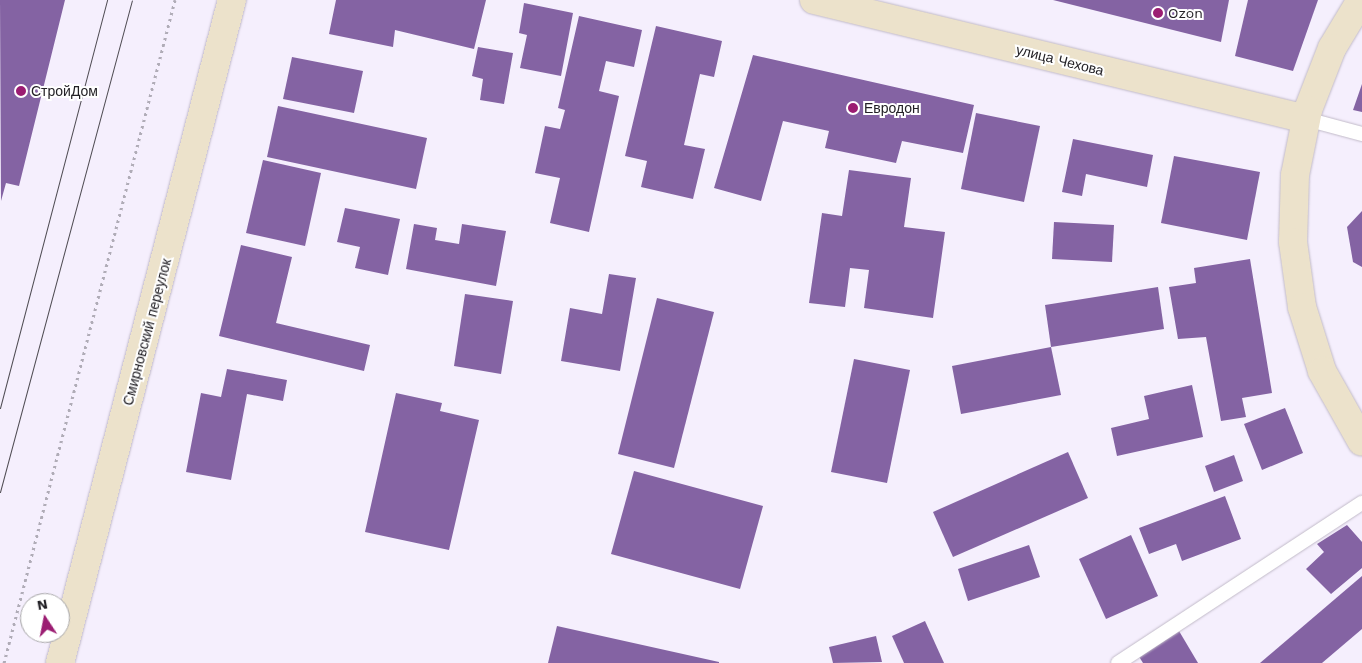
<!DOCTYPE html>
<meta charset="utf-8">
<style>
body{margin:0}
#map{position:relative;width:1362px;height:663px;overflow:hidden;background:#f5effd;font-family:"Work Sans",sans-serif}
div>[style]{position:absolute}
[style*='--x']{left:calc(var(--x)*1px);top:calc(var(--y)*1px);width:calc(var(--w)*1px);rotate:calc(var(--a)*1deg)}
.building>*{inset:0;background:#8463a3}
.path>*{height:3px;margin-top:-1.5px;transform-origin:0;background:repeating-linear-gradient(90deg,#b0acb7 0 2.5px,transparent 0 6.5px)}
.roads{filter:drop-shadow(0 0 1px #c2bbc9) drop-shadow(0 0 1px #c2bbc9)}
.service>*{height:14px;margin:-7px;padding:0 7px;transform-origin:7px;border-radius:7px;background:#fff}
.secondary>*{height:28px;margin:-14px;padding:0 14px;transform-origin:14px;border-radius:14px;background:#ece2cb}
.tram>*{height:1px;margin:-0.5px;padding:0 0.5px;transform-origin:0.5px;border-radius:0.5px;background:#504d54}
.dots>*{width:14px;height:14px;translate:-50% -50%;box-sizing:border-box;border:2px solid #fff;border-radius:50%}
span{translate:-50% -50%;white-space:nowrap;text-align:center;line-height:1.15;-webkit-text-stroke:4px #fff;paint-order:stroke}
.poi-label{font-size:14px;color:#232126}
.left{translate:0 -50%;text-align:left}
.street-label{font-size:14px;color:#232126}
.north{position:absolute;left:20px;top:593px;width:50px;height:50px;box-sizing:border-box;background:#fff;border:1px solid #a7a6a8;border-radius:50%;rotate:349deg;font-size:14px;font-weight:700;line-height:20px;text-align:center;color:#232126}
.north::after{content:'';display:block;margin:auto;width:18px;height:22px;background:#9b1d72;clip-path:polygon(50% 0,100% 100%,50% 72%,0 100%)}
</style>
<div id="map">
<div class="building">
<div style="clip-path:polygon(0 0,65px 0,19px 186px,6px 183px,1px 201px)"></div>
<div style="clip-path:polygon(336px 0,486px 0,474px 49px,395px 30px,393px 47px,329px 34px)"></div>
<div style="clip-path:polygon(1053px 0,1229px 0,1221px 42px)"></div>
<div style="clip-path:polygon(1248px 0,1318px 0,1293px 71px,1235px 56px)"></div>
<div style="clip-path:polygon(524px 3px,573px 13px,561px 76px,520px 68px,527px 35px,519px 33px)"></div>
<div style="clip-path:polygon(579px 16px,642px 30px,634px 67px,606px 61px,599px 91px,619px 96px,589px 232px,550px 223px,560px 178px,535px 173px,545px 126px,560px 129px,565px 110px,558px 108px)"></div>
<div style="clip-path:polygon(656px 26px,722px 41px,714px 77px,700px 74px,684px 145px,705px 149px,693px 199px,641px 187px,647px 161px,625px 156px)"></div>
<div style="clip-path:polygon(478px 47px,513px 53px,504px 104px,480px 100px,483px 79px,472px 76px)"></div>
<div style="clip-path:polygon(753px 55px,974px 105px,963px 153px,902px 141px,896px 163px,825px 148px,829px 131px,783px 121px,761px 201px,714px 188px)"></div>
<div style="clip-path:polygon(292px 57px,363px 71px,354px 113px,283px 99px)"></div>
<div style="clip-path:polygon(1362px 84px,1362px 112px,1353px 110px)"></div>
<div style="clip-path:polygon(278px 106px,427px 138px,416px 189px,267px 157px)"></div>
<div style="clip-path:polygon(976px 113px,1040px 126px,1024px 202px,961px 189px)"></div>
<div style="clip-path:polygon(1073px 139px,1153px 155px,1147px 187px,1086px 174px,1082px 196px,1062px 192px)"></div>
<div style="clip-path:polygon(1174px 156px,1260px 172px,1247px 240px,1161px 223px)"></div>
<div style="clip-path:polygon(263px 160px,321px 173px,305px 246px,246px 233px)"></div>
<div style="clip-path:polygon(849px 170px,911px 178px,904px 227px,945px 232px,933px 318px,864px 308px,869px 270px,850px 268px,845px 307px,809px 303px,822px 213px,842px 216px)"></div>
<div style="clip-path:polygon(345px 208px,400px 219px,388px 275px,355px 268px,360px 247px,337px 242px)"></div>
<div style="clip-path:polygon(1362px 211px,1362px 267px,1353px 262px,1347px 227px)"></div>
<div style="clip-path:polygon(1054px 222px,1114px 225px,1112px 262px,1052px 259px)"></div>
<div style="clip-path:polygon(414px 224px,437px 228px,435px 240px,459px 244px,462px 224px,506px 231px,496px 286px,406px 269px)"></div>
<div style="clip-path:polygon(241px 245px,292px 257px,276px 323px,370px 345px,364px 371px,219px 336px)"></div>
<div style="clip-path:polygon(1250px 259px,1272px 393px,1242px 398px,1246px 417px,1221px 421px,1206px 337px,1178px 339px,1169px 287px,1196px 283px,1194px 268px)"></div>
<div style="clip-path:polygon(609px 274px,636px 278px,620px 371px,561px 361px,570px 308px,602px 314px)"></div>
<div style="clip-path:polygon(1158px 287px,1164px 329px,1051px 347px,1045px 305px)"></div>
<div style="clip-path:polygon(465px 294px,513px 301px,501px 374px,454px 366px)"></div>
<div style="clip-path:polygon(657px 298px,714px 312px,674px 468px,618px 454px)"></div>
<div style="clip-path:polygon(1051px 347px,1061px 395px,961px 414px,952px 366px)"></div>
<div style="clip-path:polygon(854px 359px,910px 370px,887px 483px,831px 472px)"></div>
<div style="clip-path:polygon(227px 369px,287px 380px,283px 401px,247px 394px,231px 480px,186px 472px,201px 393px,221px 397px)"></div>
<div style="clip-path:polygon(1192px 385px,1203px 437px,1117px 456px,1111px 428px,1149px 419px,1144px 396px)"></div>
<div style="clip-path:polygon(396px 393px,442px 403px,440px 411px,479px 420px,449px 550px,365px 532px)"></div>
<div style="clip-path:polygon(1285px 408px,1303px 453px,1262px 470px,1244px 424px)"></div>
<div style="clip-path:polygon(1068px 452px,1088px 498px,953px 557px,933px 512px)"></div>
<div style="clip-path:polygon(1234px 455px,1243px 481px,1214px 492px,1205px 466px)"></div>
<div style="clip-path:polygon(634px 471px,763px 506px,740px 589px,611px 554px)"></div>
<div style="clip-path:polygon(1225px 496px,1241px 539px,1182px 561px,1176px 544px,1149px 554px,1139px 528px)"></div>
<div style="clip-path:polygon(1347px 525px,1362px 542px,1362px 568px,1331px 594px,1306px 569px,1324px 552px,1317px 544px)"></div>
<div style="clip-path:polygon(1131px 535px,1158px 596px,1106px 619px,1079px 559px)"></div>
<div style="clip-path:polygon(1029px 545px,1040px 577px,968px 601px,958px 569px)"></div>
<div style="clip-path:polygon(1362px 576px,1362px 629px,1322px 663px,1260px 663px)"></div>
<div style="clip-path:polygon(925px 621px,944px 663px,904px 663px,892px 636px)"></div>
<div style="clip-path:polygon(557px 626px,719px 662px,719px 663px,548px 663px)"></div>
<div style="clip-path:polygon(1179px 631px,1198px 663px,1143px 663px,1138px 655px)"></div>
<div style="clip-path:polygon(876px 636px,882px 662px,833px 663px,829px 647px)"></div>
</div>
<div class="path">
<div style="--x:4;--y:663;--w:685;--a:-75.54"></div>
</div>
<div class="roads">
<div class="service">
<div style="--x:1306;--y:119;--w:58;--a:15"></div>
<div style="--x:1118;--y:663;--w:292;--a:-33.3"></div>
</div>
<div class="secondary">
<div style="--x:814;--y:0;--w:506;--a:13.6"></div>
<div style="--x:1361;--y:0;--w:56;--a:121.1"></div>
<div style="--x:1332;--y:48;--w:66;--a:111.2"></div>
<div style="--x:1308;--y:110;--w:66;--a:101.3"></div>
<div style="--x:1295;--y:175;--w:67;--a:91.7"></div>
<div style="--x:1293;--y:242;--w:66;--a:82.1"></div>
<div style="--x:1302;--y:307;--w:67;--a:72.6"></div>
<div style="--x:1322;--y:371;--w:81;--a:60.6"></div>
<div style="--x:60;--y:663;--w:685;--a:-75.46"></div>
</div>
</div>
<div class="tram">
<div style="--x:0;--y:408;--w:422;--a:-75.3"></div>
<div style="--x:0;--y:492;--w:509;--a:-74.98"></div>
</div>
<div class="dots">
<div style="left:1158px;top:13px;background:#9b1d72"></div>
<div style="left:21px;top:91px;background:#9b1d72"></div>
<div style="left:853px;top:108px;background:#9b1d72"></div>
</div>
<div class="poi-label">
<span class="left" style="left:1168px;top:13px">Ozon</span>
<span class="left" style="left:31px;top:91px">СтройДом</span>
<span class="left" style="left:864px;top:108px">Евродон</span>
</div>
<div class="street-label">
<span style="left:1060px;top:60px;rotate:14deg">улица Чехова</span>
<span style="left:147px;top:332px;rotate:-75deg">Смирновский переулок</span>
</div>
<div class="north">N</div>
</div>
